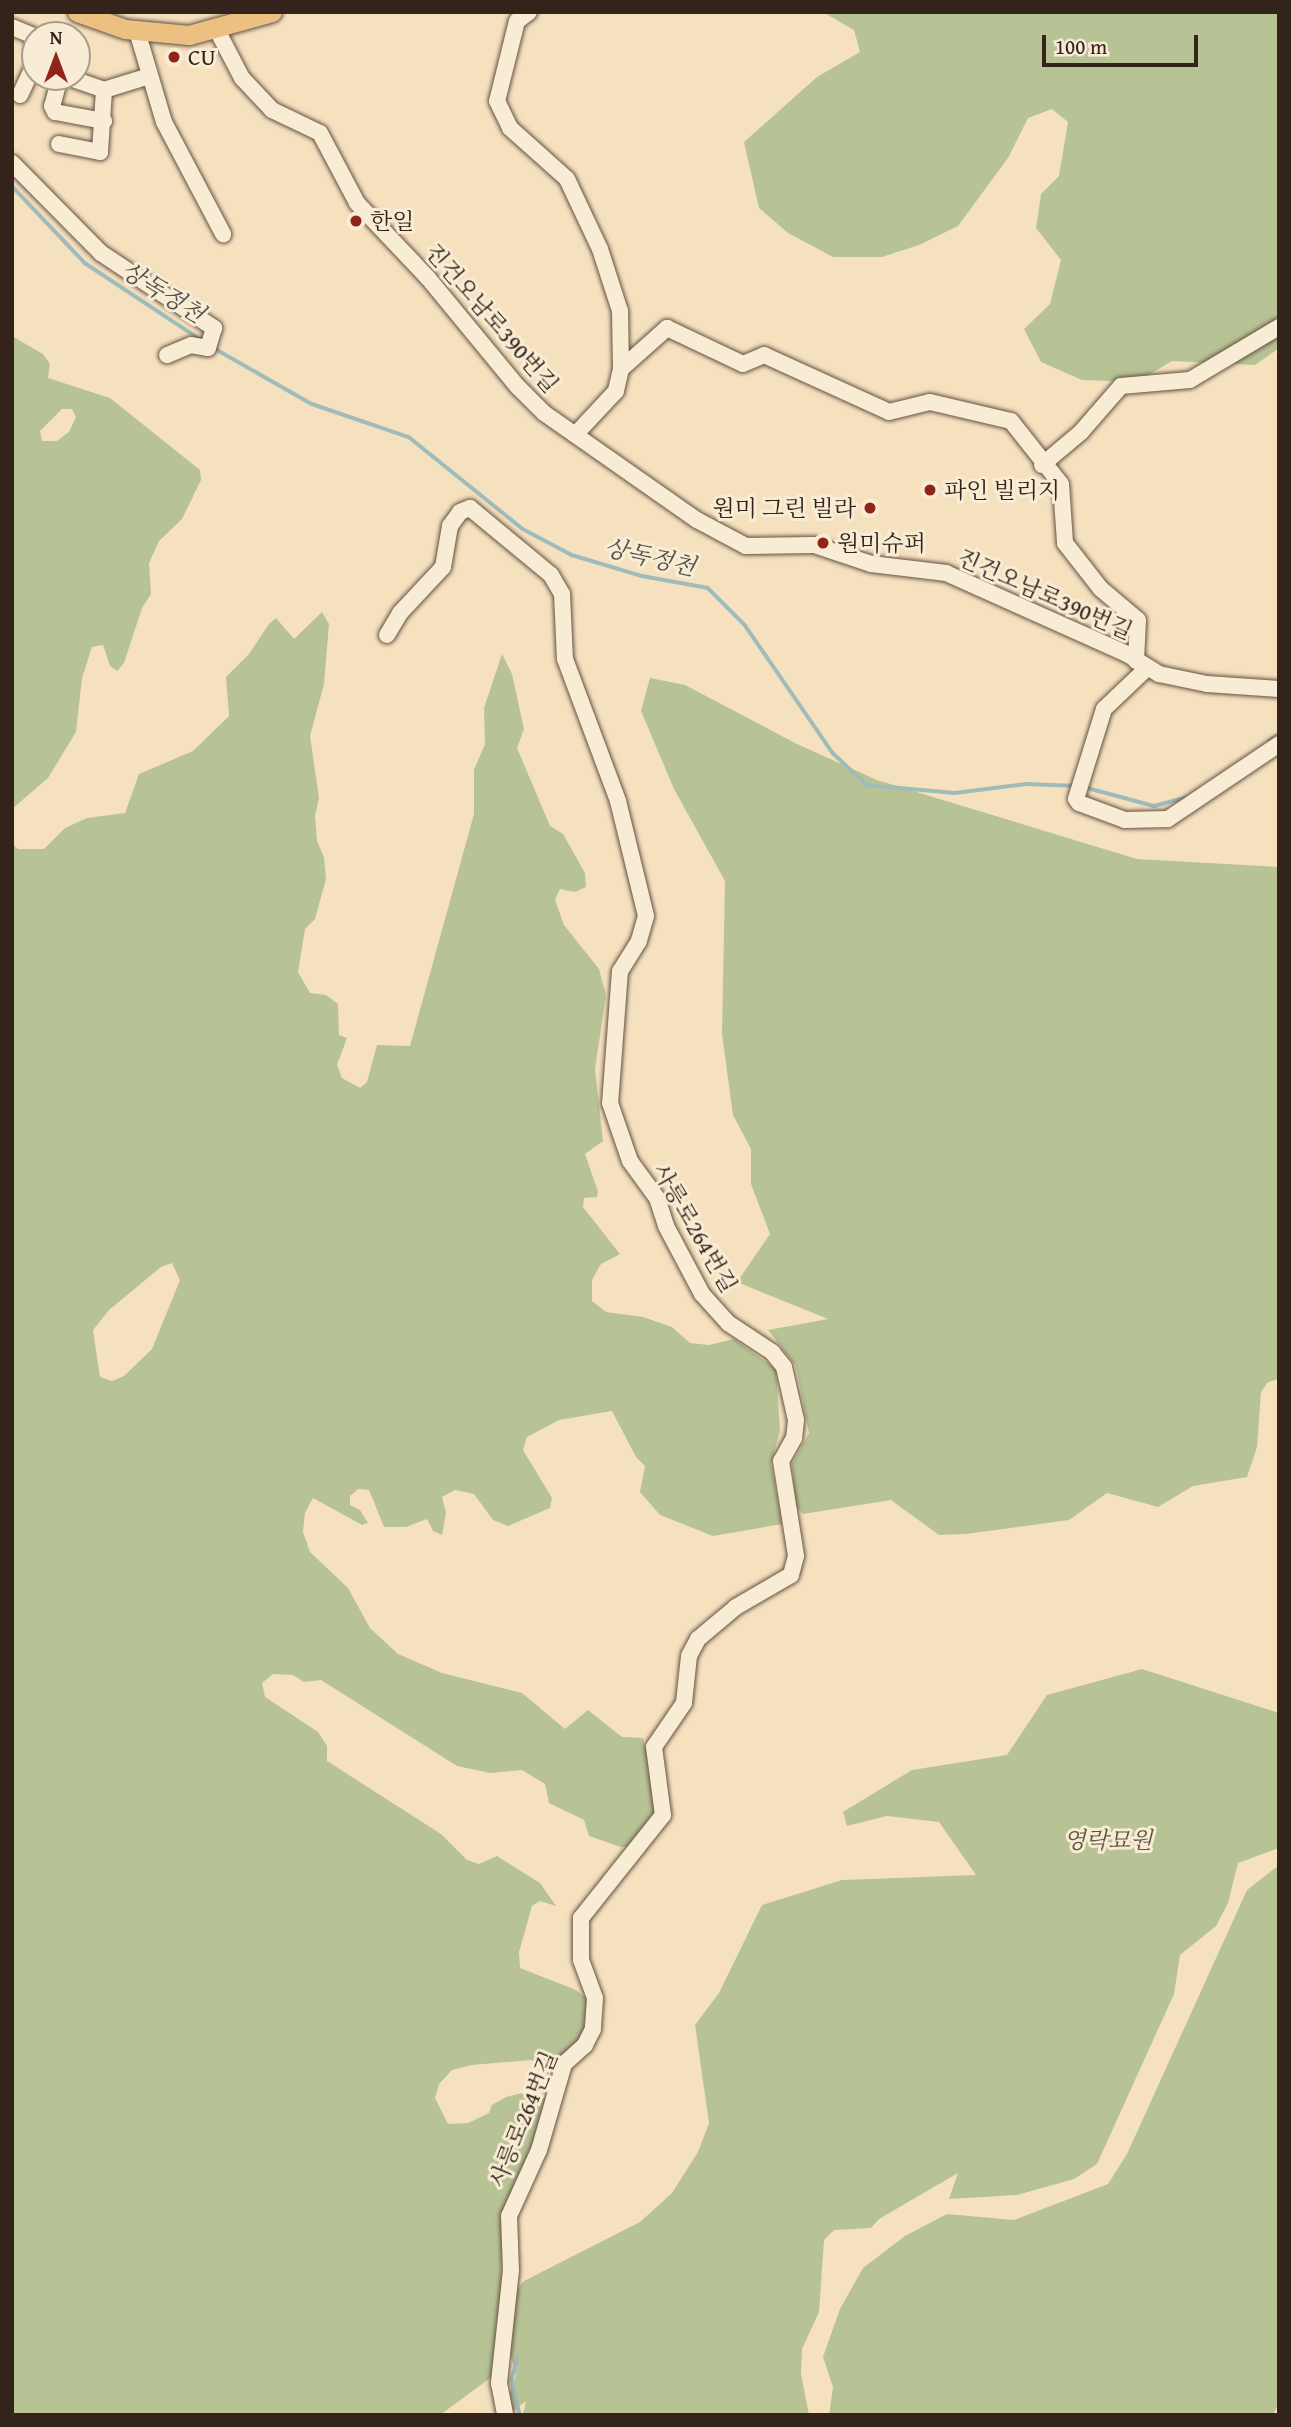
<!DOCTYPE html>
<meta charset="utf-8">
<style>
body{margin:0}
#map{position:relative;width:1291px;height:2427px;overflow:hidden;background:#f6e1bf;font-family:"Gentium Book Plus","Noto Serif KR",serif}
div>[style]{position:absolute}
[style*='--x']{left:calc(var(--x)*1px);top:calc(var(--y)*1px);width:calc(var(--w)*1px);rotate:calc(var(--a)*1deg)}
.green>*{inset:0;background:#b8c395}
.stream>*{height:3.5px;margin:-1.75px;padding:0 1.75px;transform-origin:1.75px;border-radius:1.75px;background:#9fbcba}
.roads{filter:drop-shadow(0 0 2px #645243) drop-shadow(0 0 2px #645243)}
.minor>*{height:16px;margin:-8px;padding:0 8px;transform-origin:8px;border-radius:8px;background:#f9ecd5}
.major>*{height:19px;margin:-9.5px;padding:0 9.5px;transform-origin:9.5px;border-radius:9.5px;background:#ebc080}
.dots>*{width:19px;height:19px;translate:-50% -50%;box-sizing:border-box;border:4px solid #f9ecd5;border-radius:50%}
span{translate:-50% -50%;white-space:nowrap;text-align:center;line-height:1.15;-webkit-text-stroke:6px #f9ecd5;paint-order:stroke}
.poi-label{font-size:23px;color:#33231a}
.left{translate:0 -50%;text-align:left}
.right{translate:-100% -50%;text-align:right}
.street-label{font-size:23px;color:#33231a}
.park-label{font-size:23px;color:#5b533f;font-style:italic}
.water-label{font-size:24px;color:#53514a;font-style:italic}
.frame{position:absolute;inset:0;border:14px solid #33231a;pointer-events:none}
.north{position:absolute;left:21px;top:21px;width:70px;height:70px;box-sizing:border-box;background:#f9ecd5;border:2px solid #aa9c8a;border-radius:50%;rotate:0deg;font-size:19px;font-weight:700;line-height:28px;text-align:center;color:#33231a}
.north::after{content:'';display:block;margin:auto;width:24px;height:32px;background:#8f2418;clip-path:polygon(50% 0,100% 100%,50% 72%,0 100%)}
.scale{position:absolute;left:1042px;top:35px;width:156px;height:32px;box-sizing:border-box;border:4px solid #33231a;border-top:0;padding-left:9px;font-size:21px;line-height:24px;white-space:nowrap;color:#33231a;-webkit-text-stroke:5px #f9ecd5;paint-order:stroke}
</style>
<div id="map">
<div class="green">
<div style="clip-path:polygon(823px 12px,1279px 12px,1279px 348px,1255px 365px,1172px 361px,1145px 377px,1110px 381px,1082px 380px,1041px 362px,1024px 329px,1050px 304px,1061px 260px,1036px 228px,1041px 194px,1059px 176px,1068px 122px,1052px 109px,1028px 118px,1008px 158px,958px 226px,919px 245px,882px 257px,833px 257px,788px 233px,759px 208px,744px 142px,817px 77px,860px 52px,854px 30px)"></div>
<div style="clip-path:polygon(evenodd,12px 336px,43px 354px,50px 364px,48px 378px,110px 398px,200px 470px,201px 480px,182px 519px,159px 541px,149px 563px,151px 594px,142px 608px,124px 663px,117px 671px,110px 666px,103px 645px,92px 647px,82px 678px,76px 732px,48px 778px,12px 809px,12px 336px,62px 409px,72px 409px,76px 417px,69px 432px,57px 441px,42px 441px,40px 431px,62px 409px)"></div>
<div style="clip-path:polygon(evenodd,322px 612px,329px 624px,324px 684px,310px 736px,319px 798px,315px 816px,317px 841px,324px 857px,326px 879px,315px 919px,305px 929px,298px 972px,310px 993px,326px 995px,338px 1004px,339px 1035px,347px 1038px,337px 1065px,342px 1078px,360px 1088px,367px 1082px,377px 1045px,410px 1046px,474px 814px,474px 770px,485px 744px,484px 708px,502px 654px,512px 674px,524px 729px,517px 748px,550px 826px,563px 834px,585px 873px,586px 887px,575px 892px,560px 889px,555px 900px,564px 925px,599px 969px,606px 995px,595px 1069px,603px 1141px,585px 1154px,598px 1192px,597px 1197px,584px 1198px,583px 1207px,620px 1254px,601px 1264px,592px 1280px,592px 1301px,606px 1312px,643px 1317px,672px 1327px,690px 1343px,709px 1345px,734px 1339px,776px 1369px,780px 1431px,771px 1464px,782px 1524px,713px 1536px,660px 1515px,640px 1492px,645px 1466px,636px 1457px,612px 1411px,559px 1420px,527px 1437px,523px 1450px,552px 1498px,550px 1508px,508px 1526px,493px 1520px,474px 1494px,455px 1490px,442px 1497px,446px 1513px,442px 1535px,433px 1531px,427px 1519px,406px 1527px,384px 1527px,369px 1490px,358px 1489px,350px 1496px,350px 1505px,360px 1510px,368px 1523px,362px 1525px,313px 1498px,305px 1513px,303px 1532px,310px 1552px,348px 1588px,370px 1628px,398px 1654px,442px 1673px,522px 1693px,565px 1729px,588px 1710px,622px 1737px,643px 1738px,657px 1791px,656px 1811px,630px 1846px,621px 1847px,589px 1836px,584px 1820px,549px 1803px,545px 1784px,522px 1770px,490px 1773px,457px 1766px,321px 1680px,304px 1682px,293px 1675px,273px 1674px,262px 1683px,265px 1697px,318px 1732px,327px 1746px,327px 1761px,441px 1834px,467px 1860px,479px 1864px,497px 1856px,540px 1883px,556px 1906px,540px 1901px,532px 1906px,519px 1952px,520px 1968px,576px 1990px,589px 2000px,582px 2040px,567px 2051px,552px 2073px,545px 2074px,532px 2060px,472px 2065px,452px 2070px,439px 2084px,435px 2098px,448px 2124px,468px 2123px,489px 2113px,492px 2105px,506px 2097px,522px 2093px,548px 2099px,530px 2157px,502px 2221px,501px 2308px,493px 2376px,440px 2415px,12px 2415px,12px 843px,18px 849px,44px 849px,65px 828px,87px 818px,125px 813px,139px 774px,193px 751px,229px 716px,226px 677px,249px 654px,269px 624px,276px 618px,294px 639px,322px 612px,172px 1263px,180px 1280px,152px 1349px,124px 1376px,112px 1381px,100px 1377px,93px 1330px,109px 1310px,161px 1267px,172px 1263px)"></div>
<div style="clip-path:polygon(650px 678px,685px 685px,797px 744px,877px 780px,1137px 859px,1279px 867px,1279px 1379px,1268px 1382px,1261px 1392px,1257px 1447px,1247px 1477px,1193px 1486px,1158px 1507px,1107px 1493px,1069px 1520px,966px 1534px,939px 1535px,891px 1500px,803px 1514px,796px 1506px,792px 1464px,809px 1433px,796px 1366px,768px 1330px,828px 1319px,737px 1282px,770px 1234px,751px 1184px,751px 1149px,733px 1115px,722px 1034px,725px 881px,674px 789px,641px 711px)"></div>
<div style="clip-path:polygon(1142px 1669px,1279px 1713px,1279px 1848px,1238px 1863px,1228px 1903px,1216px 1926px,1180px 1955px,1174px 1994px,1097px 2164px,1074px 2179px,1017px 2195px,949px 2199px,958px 2173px,879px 2219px,871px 2228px,834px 2230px,824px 2240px,819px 2312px,802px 2349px,801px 2374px,809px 2415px,523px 2415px,526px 2401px,512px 2412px,508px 2398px,516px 2375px,508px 2346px,517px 2290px,524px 2281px,640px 2222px,672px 2193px,698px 2152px,709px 2123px,695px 2025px,719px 1993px,762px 1905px,842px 1880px,976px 1875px,939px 1822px,887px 1816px,847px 1826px,843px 1812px,912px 1770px,1007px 1755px,1047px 1695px)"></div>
<div style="clip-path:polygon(1279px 1865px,1279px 2403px,1273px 2415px,829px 2415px,833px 2387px,823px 2357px,840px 2309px,863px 2268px,905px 2236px,947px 2214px,1014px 2220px,1108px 2184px,1127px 2154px,1247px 1890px)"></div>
</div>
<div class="stream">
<div style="--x:12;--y:186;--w:106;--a:46.5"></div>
<div style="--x:85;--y:263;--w:141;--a:33.5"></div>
<div style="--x:212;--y:347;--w:115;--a:29.7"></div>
<div style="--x:312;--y:404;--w:102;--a:18.8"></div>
<div style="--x:409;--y:437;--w:146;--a:38.9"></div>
<div style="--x:523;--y:529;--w:55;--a:28"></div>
<div style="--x:572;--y:555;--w:73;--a:16.7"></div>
<div style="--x:642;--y:576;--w:67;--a:10.3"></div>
<div style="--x:708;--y:588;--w:52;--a:45"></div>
<div style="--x:745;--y:625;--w:155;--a:55.5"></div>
<div style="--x:833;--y:753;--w:47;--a:43.3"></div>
<div style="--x:867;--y:785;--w:88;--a:5.2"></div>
<div style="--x:955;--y:793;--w:72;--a:-7.2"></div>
<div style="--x:1026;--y:784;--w:51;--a:2.2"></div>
<div style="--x:1269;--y:741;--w:12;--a:-35"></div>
<div style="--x:1084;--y:787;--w:73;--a:15.2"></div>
<div style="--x:1154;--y:806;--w:34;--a:-15"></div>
<div style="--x:518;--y:2359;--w:22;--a:106"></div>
<div style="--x:512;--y:2380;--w:36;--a:77"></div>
</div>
<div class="roads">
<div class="minor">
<div style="--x:529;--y:12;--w:15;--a:143"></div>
<div style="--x:517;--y:21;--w:82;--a:104"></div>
<div style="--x:497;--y:101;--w:30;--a:64"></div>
<div style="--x:510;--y:128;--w:76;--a:41.8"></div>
<div style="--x:567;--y:179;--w:77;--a:64.8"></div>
<div style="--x:600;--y:249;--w:65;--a:72.1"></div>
<div style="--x:620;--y:311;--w:58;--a:89"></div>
<div style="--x:621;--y:369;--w:23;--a:103"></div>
<div style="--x:616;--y:391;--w:60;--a:133"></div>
<div style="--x:12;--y:27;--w:23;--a:23"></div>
<div style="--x:33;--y:36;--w:22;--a:85"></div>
<div style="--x:217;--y:30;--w:54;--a:62.5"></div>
<div style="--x:242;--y:78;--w:44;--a:46.8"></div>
<div style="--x:272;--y:110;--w:53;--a:25.6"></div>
<div style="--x:320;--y:133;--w:79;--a:62.1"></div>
<div style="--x:357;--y:203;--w:103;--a:46.6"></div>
<div style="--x:428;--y:278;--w:141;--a:50.5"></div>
<div style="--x:518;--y:387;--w:37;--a:45"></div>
<div style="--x:544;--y:413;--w:187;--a:35"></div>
<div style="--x:697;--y:520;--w:55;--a:28"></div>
<div style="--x:746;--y:546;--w:68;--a:-0.8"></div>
<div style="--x:814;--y:545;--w:60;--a:18.4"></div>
<div style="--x:871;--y:564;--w:76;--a:6.8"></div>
<div style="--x:946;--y:573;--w:198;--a:24.1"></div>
<div style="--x:1127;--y:654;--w:38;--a:32"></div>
<div style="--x:1159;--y:674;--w:49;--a:11.8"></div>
<div style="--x:1207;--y:684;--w:72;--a:4"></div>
<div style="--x:137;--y:31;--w:95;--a:73.5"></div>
<div style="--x:164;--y:122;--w:127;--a:62.2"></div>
<div style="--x:60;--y:77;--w:30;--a:105"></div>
<div style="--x:52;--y:106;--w:7;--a:63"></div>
<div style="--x:55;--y:112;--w:50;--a:10.4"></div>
<div style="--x:67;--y:77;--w:39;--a:19"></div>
<div style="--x:104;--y:90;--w:47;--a:-17.3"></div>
<div style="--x:20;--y:95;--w:35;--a:-65"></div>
<div style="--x:59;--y:144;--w:42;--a:11"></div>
<div style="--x:100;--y:152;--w:62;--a:-86.3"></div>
<div style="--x:12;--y:163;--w:127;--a:45.3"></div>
<div style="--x:101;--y:253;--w:136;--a:33.6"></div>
<div style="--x:214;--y:328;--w:21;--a:107"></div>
<div style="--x:208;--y:348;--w:17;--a:-170"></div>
<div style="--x:191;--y:345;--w:26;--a:157"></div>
<div style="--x:621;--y:369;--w:62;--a:-41.7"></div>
<div style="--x:667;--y:328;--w:84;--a:25.3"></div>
<div style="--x:743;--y:364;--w:23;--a:-23"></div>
<div style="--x:764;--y:355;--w:137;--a:24.5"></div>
<div style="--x:889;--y:412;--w:42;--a:-13.7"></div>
<div style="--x:930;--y:402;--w:83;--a:13.2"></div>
<div style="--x:1011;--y:421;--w:80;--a:51.6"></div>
<div style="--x:1061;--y:484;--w:59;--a:86.1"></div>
<div style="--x:1065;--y:543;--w:58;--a:52"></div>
<div style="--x:1101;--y:589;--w:48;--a:40"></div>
<div style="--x:1138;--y:620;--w:41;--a:92.8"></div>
<div style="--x:1042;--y:465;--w:51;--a:-40.2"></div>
<div style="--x:1081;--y:432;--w:61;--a:-49"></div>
<div style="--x:1121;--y:386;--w:69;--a:-5"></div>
<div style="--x:1190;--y:380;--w:104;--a:-30.8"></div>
<div style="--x:387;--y:635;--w:26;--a:-59"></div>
<div style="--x:400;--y:613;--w:63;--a:-46.9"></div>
<div style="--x:443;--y:567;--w:42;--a:-80.3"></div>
<div style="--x:450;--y:526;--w:17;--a:-54"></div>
<div style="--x:460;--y:512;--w:11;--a:-22"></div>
<div style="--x:470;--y:508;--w:105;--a:39.6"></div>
<div style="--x:551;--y:575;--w:22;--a:60"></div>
<div style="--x:562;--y:594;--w:65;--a:87.4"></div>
<div style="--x:565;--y:659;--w:152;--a:69.5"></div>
<div style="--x:618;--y:801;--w:118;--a:76.3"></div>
<div style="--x:646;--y:916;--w:26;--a:106"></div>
<div style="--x:639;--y:941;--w:36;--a:122"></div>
<div style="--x:620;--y:971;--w:132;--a:94.3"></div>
<div style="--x:610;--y:1103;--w:61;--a:71"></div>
<div style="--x:630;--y:1161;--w:46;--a:53.9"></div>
<div style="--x:657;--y:1198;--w:29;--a:72"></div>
<div style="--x:666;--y:1226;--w:77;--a:62.1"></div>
<div style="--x:702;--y:1294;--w:39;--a:48"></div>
<div style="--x:728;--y:1323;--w:53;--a:33.4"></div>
<div style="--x:772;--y:1352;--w:19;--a:51"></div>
<div style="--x:784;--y:1367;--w:54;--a:77.2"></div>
<div style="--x:796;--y:1420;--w:18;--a:96"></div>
<div style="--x:794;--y:1438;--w:26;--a:119"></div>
<div style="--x:781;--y:1461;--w:96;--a:81"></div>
<div style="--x:796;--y:1556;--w:20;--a:105"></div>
<div style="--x:791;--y:1575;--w:64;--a:149.8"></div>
<div style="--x:736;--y:1607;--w:50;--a:139.9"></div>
<div style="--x:698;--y:1639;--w:19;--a:118"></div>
<div style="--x:689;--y:1656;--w:47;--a:96.1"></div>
<div style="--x:684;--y:1703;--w:53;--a:124.3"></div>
<div style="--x:654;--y:1747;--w:69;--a:82.5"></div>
<div style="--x:663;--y:1815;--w:132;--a:128.5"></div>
<div style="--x:581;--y:1918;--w:42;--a:90"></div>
<div style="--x:581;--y:1960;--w:40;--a:69.8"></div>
<div style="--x:595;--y:1998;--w:31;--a:94"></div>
<div style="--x:593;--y:2029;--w:18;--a:117"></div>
<div style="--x:585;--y:2045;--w:28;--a:138"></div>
<div style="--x:564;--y:2064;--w:90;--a:106.2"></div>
<div style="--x:539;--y:2150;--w:72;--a:114.4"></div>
<div style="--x:509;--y:2216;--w:54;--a:87.9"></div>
<div style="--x:511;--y:2270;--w:114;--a:96.1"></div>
<div style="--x:499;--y:2383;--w:33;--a:79"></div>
<div style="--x:1146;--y:669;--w:58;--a:136.4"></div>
<div style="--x:1104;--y:709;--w:94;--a:107.3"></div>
<div style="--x:1076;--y:799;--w:5;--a:53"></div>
<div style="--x:1079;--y:803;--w:49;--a:20.3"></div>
<div style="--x:1125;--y:820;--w:43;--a:-1.3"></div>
<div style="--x:1168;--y:819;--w:134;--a:-34"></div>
</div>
<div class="major">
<div style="--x:77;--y:12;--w:51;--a:19.5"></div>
<div style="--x:125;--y:29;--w:64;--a:5.4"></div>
<div style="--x:189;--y:35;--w:86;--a:-15.5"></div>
</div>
</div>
<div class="dots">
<div style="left:174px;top:57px;background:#8f2418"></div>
<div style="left:356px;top:221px;background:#8f2418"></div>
<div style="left:930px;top:490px;background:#8f2418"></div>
<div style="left:870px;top:508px;background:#8f2418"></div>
<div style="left:823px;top:543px;background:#8f2418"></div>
</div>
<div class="poi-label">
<span class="left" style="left:188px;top:57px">CU</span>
<span class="left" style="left:370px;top:221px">한일</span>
<span class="left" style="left:944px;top:490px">파인 빌리지</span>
<span class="right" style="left:856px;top:508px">원미 그린 빌라</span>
<span class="left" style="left:837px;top:543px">원미슈퍼</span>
</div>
<div class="street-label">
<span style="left:492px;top:318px;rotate:49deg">진건오남로390번길</span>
<span style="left:1045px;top:594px;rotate:24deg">진건오남로390번길</span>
<span style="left:695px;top:1228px;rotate:60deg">사릉로264번길</span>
<span style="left:523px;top:2119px;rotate:-68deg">사릉로264번길</span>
</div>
<div class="park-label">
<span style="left:1108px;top:1840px">영락묘원</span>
</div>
<div class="water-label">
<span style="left:163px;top:292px;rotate:32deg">상독정천</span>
<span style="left:650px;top:557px;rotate:13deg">상독정천</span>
</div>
<div class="frame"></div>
<div class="north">N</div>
<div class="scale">100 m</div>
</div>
